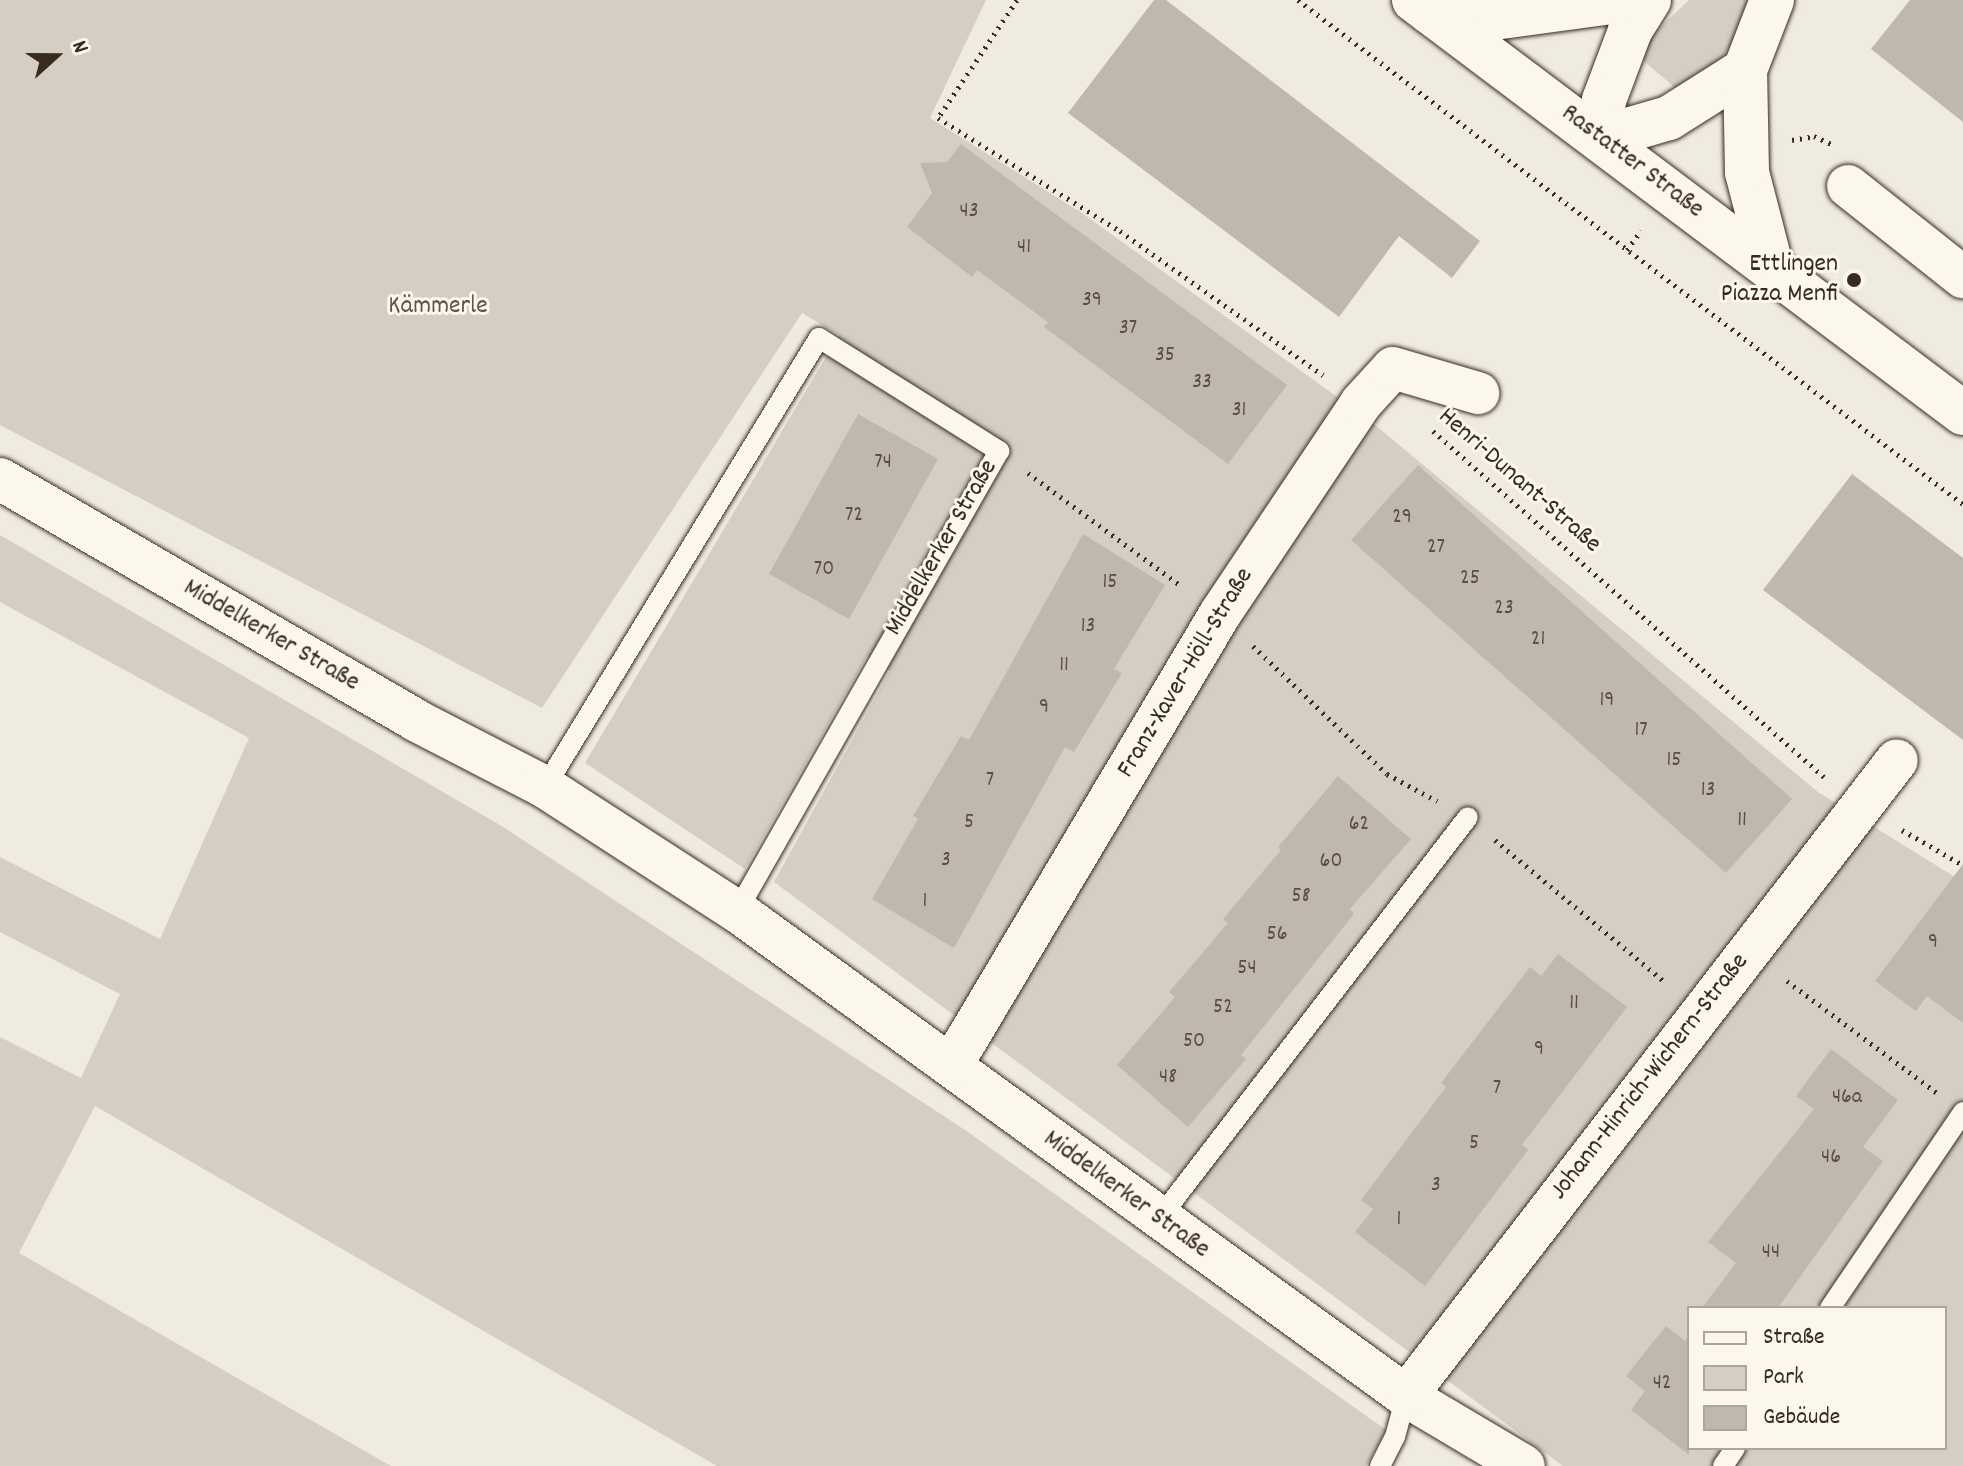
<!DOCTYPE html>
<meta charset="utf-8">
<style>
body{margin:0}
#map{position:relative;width:1963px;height:1466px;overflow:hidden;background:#f0ebe0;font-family:Dekko,sans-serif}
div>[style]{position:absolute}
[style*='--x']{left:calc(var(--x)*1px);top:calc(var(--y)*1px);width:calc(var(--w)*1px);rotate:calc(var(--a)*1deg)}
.green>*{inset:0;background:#d5cec3}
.building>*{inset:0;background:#c0b8ad}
.path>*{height:5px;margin-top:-2.5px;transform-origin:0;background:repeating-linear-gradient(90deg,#3b2a1e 0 2px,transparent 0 8px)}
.roads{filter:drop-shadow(0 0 2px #3b2a1e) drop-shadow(0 0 2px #3b2a1e)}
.service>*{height:20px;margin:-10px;padding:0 10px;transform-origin:10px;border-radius:10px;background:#fbf7ec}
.minor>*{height:42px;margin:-21px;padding:0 21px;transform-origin:21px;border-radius:21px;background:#fbf7ec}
.tertiary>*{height:44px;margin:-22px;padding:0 22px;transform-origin:22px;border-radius:22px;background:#fbf7ec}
.secondary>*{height:44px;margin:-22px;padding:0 22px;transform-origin:22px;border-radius:22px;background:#fbf7ec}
.dots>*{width:22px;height:22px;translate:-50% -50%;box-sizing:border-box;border:4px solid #fbf7ec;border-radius:50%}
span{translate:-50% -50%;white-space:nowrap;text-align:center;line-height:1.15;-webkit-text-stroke:6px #fbf7ec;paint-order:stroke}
.number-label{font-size:22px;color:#5c4e42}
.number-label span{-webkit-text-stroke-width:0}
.street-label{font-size:26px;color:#3b2a1e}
.poi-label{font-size:26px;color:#3b2a1e}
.right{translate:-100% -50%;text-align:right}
.park-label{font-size:26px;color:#625347}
.legend{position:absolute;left:1687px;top:1306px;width:260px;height:144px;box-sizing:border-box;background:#fbf7ec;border:2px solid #aea59a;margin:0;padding:10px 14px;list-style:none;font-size:24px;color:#3b2a1e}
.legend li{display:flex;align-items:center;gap:16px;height:40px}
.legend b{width:40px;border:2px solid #aea59a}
.north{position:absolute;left:16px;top:16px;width:80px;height:80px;-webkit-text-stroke:6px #fbf7ec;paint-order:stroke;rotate:69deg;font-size:22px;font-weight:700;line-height:32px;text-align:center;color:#3b2a1e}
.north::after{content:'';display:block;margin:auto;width:28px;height:36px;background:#3b2a1e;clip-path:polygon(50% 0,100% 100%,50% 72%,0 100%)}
</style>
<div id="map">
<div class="green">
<div style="clip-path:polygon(evenodd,0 0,986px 0,930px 118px,1082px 213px,1369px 420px,1818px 792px,1963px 882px,1963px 1466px,1563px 1466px,774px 882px,890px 671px,867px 656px,745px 869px,585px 763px,839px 335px,802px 313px,542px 708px,0 425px,0 0,1689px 1308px,1945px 1308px,1945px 1448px,1689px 1448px,1689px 1308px)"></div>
<div style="clip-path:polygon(1689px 0,1753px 0,1740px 32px,1717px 65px,1680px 92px,1638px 56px,1648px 39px)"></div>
<div style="clip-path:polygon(0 535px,500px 825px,965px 1130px,1386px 1430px,1366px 1466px,717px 1466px,95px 1106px,19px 1253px,391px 1466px,0 1466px,0 1037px,81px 1078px,120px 994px,0 932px,0 857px,160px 939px,249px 738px,0 602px)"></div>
</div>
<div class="building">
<div style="clip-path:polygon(1154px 0,1166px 0,1480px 241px,1452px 278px,1399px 236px,1339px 317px,1068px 113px)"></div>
<div style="clip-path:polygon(1910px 0,1963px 0,1963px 122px,1871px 49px)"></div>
<div style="clip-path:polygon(961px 144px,1287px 385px,1228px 464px,1044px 327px,1048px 322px,977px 270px,972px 277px,907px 227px,932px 193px,920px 163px,947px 162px)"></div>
<div style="clip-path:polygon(858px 414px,938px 459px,849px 619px,769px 574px)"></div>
<div style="clip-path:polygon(1418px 465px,1792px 799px,1726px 873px,1351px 540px)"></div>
<div style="clip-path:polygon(1852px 474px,1963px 558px,1963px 740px,1763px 590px)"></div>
<div style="clip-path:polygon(1083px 534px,1165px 585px,1114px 669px,1122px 673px,1074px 752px,1065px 747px,954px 948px,872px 899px,918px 819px,913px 816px,961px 736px,969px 740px)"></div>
<div style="clip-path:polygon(1338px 776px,1411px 839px,1350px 909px,1354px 914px,1241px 1055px,1246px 1059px,1188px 1127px,1117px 1065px,1175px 997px,1169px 992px,1228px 923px,1223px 919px,1281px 850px,1278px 847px)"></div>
<div style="clip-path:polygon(1963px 864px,1963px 1023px,1927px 996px,1916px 1011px,1875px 981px)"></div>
<div style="clip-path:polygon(1558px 954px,1627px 1007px,1522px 1145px,1528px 1150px,1425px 1286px,1355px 1232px,1373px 1209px,1361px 1200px,1446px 1087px,1441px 1083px,1530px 967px,1541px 976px)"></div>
<div style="clip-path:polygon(1831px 1049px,1898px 1100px,1863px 1147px,1883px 1161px,1778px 1308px,1702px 1308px,1736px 1263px,1708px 1242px,1814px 1109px,1796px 1096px)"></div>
<div style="clip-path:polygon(1666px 1326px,1685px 1341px,1689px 1335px,1689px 1455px,1631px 1410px,1645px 1391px,1626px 1376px)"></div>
</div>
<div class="path">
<div style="--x:1017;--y:0;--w:142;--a:123.8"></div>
<div style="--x:938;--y:118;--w:214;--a:31.8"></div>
<div style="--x:1120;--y:231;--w:249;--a:35.4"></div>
<div style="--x:1298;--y:0;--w:834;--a:37.16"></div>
<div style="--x:1792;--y:140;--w:22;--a:-10"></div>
<div style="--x:1814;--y:136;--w:19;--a:25"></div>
<div style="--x:1627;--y:250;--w:24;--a:-54"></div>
<div style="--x:1433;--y:431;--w:522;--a:41.51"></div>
<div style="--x:1028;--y:473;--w:190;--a:36.4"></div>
<div style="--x:1253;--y:646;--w:185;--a:43.7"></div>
<div style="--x:1387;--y:774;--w:57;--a:28.4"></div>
<div style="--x:1902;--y:830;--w:70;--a:29.8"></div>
<div style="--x:1495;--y:840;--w:222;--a:39.9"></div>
<div style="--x:1787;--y:981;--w:186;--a:36.7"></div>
</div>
<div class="roads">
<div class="service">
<div style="--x:545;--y:787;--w:526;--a:-58.61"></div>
<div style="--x:819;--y:338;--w:213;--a:32.1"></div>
<div style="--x:999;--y:451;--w:529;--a:119.66"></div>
<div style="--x:1158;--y:1220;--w:508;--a:-52.43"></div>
<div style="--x:1830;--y:1308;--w:237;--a:-55.8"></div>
<div style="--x:1380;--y:1466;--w:33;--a:-63"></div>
<div style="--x:1395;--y:1437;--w:42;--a:-75"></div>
<div style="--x:1723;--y:1466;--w:22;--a:-56"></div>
</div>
<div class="minor">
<div style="--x:1848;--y:186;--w:147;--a:38.4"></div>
<div style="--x:0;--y:479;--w:482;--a:30.1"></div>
<div style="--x:417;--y:721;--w:144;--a:27.3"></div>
<div style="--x:545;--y:787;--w:229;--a:32.9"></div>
<div style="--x:737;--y:911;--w:826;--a:35.94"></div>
<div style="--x:1406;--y:1396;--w:137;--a:30.7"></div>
<div style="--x:951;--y:1066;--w:526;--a:-59.24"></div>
<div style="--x:1220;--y:614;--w:254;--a:-56.2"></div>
<div style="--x:1361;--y:403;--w:47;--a:-47.6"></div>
<div style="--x:1393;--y:368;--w:89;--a:16.4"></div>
<div style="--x:1406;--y:1396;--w:803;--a:-52.33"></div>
</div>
<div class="tertiary">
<div style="--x:1649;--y:0;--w:36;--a:122"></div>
<div style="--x:1630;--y:31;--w:74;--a:110.6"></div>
<div style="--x:1604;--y:100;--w:38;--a:96"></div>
<div style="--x:1600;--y:138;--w:72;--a:-16.2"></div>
<div style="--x:1669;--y:118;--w:90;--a:-32.3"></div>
<div style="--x:1430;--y:12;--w:64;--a:5.4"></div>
<div style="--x:1494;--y:18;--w:132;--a:-7.8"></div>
<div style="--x:1772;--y:269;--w:100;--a:-104.5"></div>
<div style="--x:1747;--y:172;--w:102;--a:-91.1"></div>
<div style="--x:1745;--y:70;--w:75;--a:-68.9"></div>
</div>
<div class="secondary">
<div style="--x:1414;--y:0;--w:687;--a:36.95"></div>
</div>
</div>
<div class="dots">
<div style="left:1854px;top:280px;background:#3b2a1e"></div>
</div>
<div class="number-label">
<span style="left:969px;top:212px">43</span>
<span style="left:1024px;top:248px">41</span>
<span style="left:1092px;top:301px">39</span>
<span style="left:1128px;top:329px">37</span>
<span style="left:1165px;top:356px">35</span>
<span style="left:1202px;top:383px">33</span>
<span style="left:1239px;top:411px">31</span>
<span style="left:883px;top:463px">74</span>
<span style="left:854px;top:516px">72</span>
<span style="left:1402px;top:518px">29</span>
<span style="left:1436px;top:548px">27</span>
<span style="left:824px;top:570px">70</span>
<span style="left:1470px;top:579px">25</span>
<span style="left:1110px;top:583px">15</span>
<span style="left:1504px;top:609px">23</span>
<span style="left:1088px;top:627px">13</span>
<span style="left:1538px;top:640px">21</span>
<span style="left:1064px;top:666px">11</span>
<span style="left:1607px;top:701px">19</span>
<span style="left:1044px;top:708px">9</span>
<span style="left:1641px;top:731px">17</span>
<span style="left:1674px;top:761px">15</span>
<span style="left:990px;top:781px">7</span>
<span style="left:1708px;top:791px">13</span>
<span style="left:1742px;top:821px">11</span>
<span style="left:969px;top:823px">5</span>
<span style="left:1359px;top:825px">62</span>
<span style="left:946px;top:861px">3</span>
<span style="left:1331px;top:862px">60</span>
<span style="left:1301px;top:897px">58</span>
<span style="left:925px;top:902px">1</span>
<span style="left:1277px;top:935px">56</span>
<span style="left:1933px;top:943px">9</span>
<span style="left:1247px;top:969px">54</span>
<span style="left:1574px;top:1004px">11</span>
<span style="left:1223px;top:1008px">52</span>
<span style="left:1194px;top:1042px">50</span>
<span style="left:1539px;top:1050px">9</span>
<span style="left:1168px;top:1078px">48</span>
<span style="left:1497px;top:1089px">7</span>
<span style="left:1847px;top:1098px">46a</span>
<span style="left:1474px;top:1144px">5</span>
<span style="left:1831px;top:1158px">46</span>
<span style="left:1436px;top:1186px">3</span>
<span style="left:1399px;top:1220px">1</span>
<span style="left:1771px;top:1253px">44</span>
<span style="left:1662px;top:1384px">42</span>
</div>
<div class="street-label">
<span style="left:1632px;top:162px;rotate:37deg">Rastatter Straße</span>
<span style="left:1519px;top:481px;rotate:41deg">Henri-Dunant-Straße</span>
<span style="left:942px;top:548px;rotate:-60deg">Middelkerker Straße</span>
<span style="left:271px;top:636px;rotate:30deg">Middelkerker Straße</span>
<span style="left:1186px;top:673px;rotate:-59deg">Franz-Xaver-Höll-Straße</span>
<span style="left:1650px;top:1077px;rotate:-52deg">Johann-Hinrich-Wichern-Straße</span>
<span style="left:1126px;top:1195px;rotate:36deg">Middelkerker Straße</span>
</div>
<div class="poi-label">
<span class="right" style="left:1838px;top:280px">Ettlingen<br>Piazza Menfi</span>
</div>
<div class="park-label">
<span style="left:438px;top:307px">Kämmerle</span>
</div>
<ul class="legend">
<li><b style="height:10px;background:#fbf7ec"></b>Straße</li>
<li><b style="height:22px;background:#d5cec3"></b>Park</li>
<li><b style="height:22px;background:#c0b8ad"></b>Gebäude</li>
</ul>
<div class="north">N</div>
</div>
